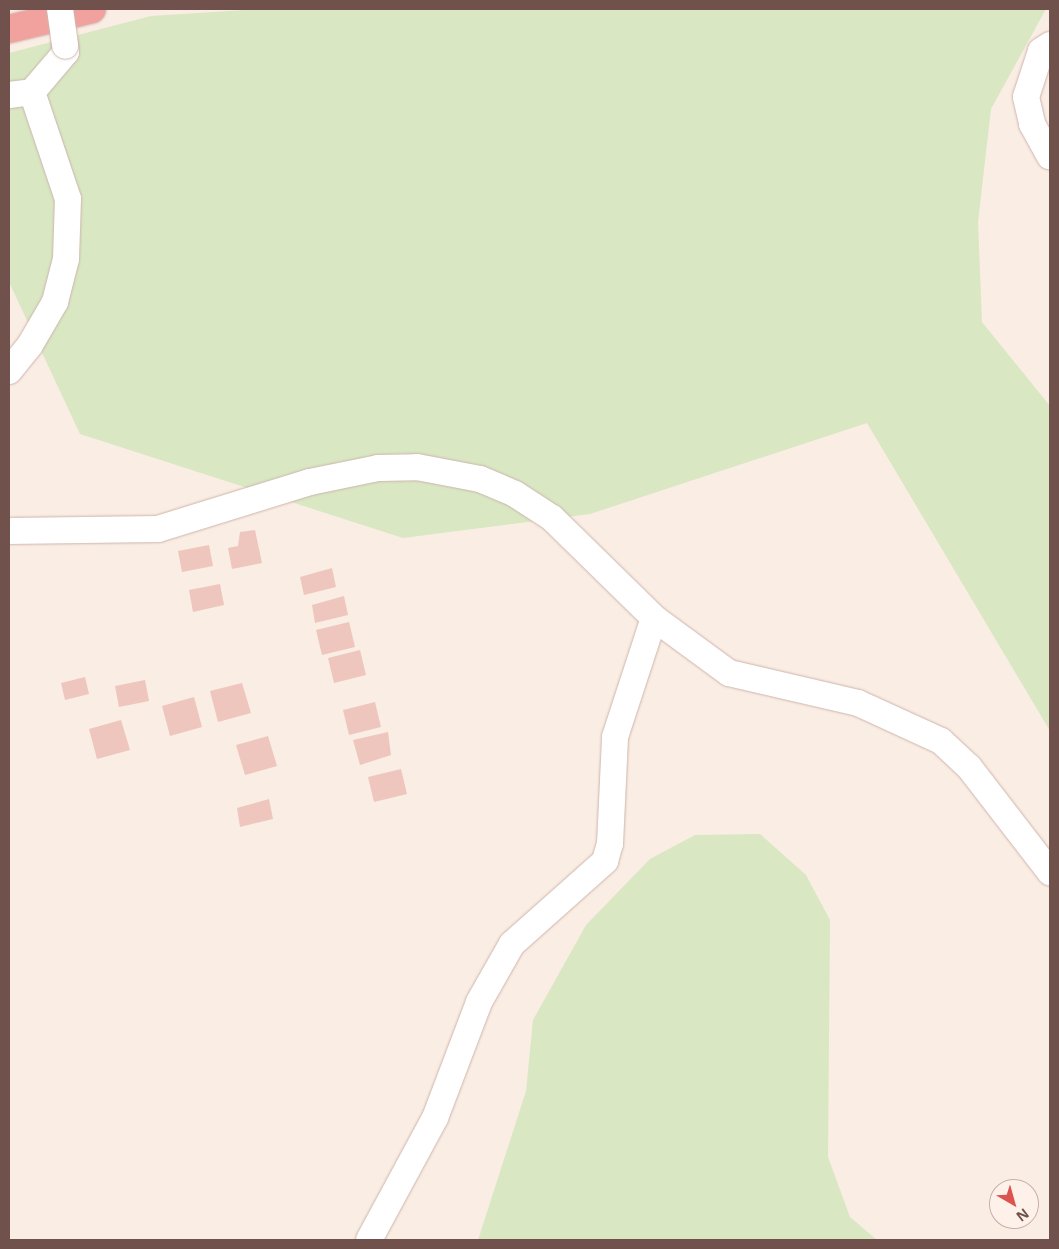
<!DOCTYPE html>
<style>
body{margin:0}
#map{position:relative;width:1059px;height:1249px;overflow:hidden;background:#faede3;font-family:"Noto Sans",sans-serif}
div>[style]{position:absolute}
[style*='--x']{left:calc(var(--x)*1px);top:calc(var(--y)*1px);width:calc(var(--w)*1px);rotate:calc(var(--a)*1deg)}
.green>*{inset:0;background:#d9e7c3}
.building>*{inset:0;background:#eec6bd}
.roads{filter:drop-shadow(0 0 1px #cdb5ad) drop-shadow(0 0 1px #cdb5ad)}
.minor>*{height:26px;margin:-13px;padding:0 13px;transform-origin:13px;border-radius:13px;background:#fff}
.highway>*{height:28px;margin:-14px;padding:0 14px;transform-origin:14px;border-radius:14px;background:#f1a29e}
.bridges{filter:drop-shadow(0 0 1px #cdb5ad) drop-shadow(0 0 1px #cdb5ad)}
.minor-bridge>*{height:26px;margin:-13px;padding:0 13px;transform-origin:13px;border-radius:13px;background:#fff}
span{translate:-50% -50%;white-space:nowrap;text-align:center;line-height:1.15;-webkit-text-stroke:4px #fef1e9;paint-order:stroke}
.frame{position:absolute;inset:0;border:10px solid #70514b;pointer-events:none}
.north{position:absolute;left:989px;top:1179px;width:50px;height:50px;box-sizing:border-box;background:#fef1e9;border:1px solid #c5b1aa;border-radius:50%;rotate:142deg;font-size:14px;font-weight:700;line-height:20px;text-align:center;color:#70514b}
.north::after{content:'';display:block;margin:auto;width:18px;height:22px;background:#dc5350;clip-path:polygon(50% 0,100% 100%,50% 72%,0 100%)}
</style>
<div id="map">
<div class="green">
<div style="clip-path:polygon(260px 9px,1046px 9px,991px 109px,978px 222px,982px 322px,1050px 406px,1050px 731px,867px 423px,590px 514px,403px 538px,80px 434px,9px 282px,9px 53px,151px 16px)"></div>
<div style="clip-path:polygon(760px 834px,806px 875px,830px 920px,828px 1157px,850px 1217px,877px 1240px,478px 1240px,526px 1091px,533px 1020px,586px 925px,650px 859px,695px 835px)"></div>
</div>
<div class="building">
<div style="clip-path:polygon(255px 530px,262px 563px,232px 569px,228px 548px,238px 546px,240px 532px)"></div>
<div style="clip-path:polygon(209px 545px,213px 566px,182px 572px,178px 551px)"></div>
<div style="clip-path:polygon(332px 568px,336px 587px,304px 595px,300px 577px)"></div>
<div style="clip-path:polygon(220px 584px,224px 605px,193px 612px,189px 590px)"></div>
<div style="clip-path:polygon(344px 596px,348px 615px,315px 623px,312px 605px)"></div>
<div style="clip-path:polygon(349px 622px,355px 647px,322px 655px,316px 630px)"></div>
<div style="clip-path:polygon(360px 650px,366px 675px,334px 683px,328px 658px)"></div>
<div style="clip-path:polygon(85px 677px,89px 694px,65px 700px,61px 683px)"></div>
<div style="clip-path:polygon(145px 680px,149px 701px,119px 707px,115px 686px)"></div>
<div style="clip-path:polygon(242px 683px,251px 713px,218px 722px,210px 691px)"></div>
<div style="clip-path:polygon(194px 697px,202px 727px,170px 736px,162px 706px)"></div>
<div style="clip-path:polygon(375px 702px,381px 727px,349px 735px,343px 710px)"></div>
<div style="clip-path:polygon(121px 720px,130px 750px,97px 759px,89px 729px)"></div>
<div style="clip-path:polygon(388px 732px,391px 755px,360px 765px,353px 740px)"></div>
<div style="clip-path:polygon(268px 736px,277px 766px,245px 775px,236px 745px)"></div>
<div style="clip-path:polygon(401px 769px,407px 794px,374px 802px,368px 777px)"></div>
<div style="clip-path:polygon(269px 799px,273px 819px,240px 827px,237px 808px)"></div>
</div>
<div class="roads">
<div class="minor">
<div style="--x:1050;--y:45;--w:11;--a:146"></div>
<div style="--x:1041;--y:51;--w:48;--a:108.1"></div>
<div style="--x:1026;--y:97;--w:28;--a:77"></div>
<div style="--x:1032;--y:124;--w:37;--a:61"></div>
<div style="--x:9;--y:95;--w:23;--a:-7"></div>
<div style="--x:32;--y:92;--w:52;--a:-49.6"></div>
<div style="--x:66;--y:52;--w:6;--a:-99"></div>
<div style="--x:9;--y:371;--w:33;--a:-51"></div>
<div style="--x:30;--y:345;--w:50;--a:-59.8"></div>
<div style="--x:55;--y:302;--w:44;--a:-75.7"></div>
<div style="--x:66;--y:259;--w:60;--a:-88.1"></div>
<div style="--x:68;--y:199;--w:113;--a:-108.6"></div>
<div style="--x:9;--y:531;--w:149;--a:-0.8"></div>
<div style="--x:158;--y:529;--w:159;--a:-17.2"></div>
<div style="--x:310;--y:482;--w:69;--a:-11.6"></div>
<div style="--x:378;--y:468;--w:39;--a:-1"></div>
<div style="--x:417;--y:467;--w:64;--a:10.8"></div>
<div style="--x:480;--y:479;--w:38;--a:23"></div>
<div style="--x:515;--y:494;--w:44;--a:33"></div>
<div style="--x:552;--y:518;--w:143;--a:44.4"></div>
<div style="--x:654;--y:618;--w:93;--a:36.3"></div>
<div style="--x:729;--y:673;--w:132;--a:13.1"></div>
<div style="--x:858;--y:703;--w:91;--a:24.6"></div>
<div style="--x:941;--y:741;--w:38;--a:43"></div>
<div style="--x:969;--y:767;--w:133;--a:52.4"></div>
<div style="--x:369;--y:1240;--w:139;--a:-61.6"></div>
<div style="--x:435;--y:1118;--w:124;--a:-69.2"></div>
<div style="--x:479;--y:1002;--w:67;--a:-60.4"></div>
<div style="--x:512;--y:944;--w:125;--a:-41.7"></div>
<div style="--x:605;--y:861;--w:18;--a:-74"></div>
<div style="--x:610;--y:844;--w:107;--a:-87.3"></div>
<div style="--x:615;--y:737;--w:125;--a:-71.9"></div>
</div>
<div class="highway">
<div style="--x:9;--y:29;--w:85;--a:-13.5"></div>
</div>
</div>
<div class="bridges">
<div class="minor-bridge">
<div style="--x:60;--y:9;--w:37;--a:82"></div>
</div>
</div>
<div class="frame"></div>
<div class="north">N</div>
</div>
